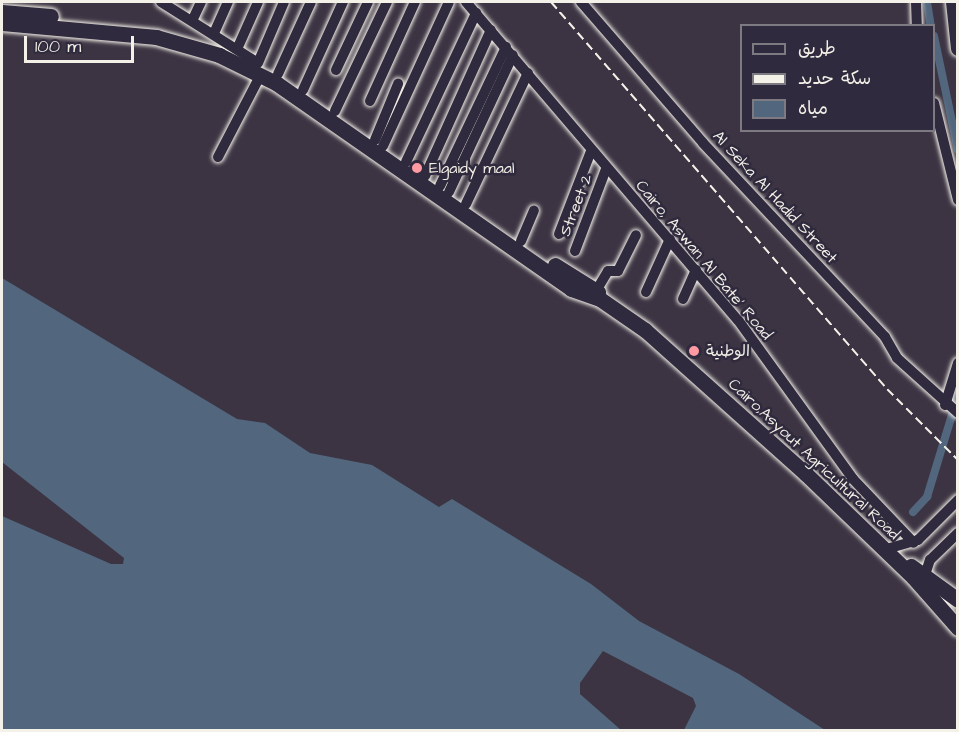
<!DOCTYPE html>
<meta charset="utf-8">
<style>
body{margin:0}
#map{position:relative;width:959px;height:732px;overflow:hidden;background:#3c3443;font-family:"Architects Daughter","Playpen Sans Arabic",sans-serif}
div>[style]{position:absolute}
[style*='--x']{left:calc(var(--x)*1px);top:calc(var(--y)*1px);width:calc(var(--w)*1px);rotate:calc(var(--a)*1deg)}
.water>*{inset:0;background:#52677d}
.canal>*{height:8px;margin:-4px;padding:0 4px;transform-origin:4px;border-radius:4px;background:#52677d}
.roads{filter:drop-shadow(0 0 2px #f4f1e8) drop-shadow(0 0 2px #f4f1e8)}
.minor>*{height:10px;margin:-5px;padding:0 5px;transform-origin:5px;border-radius:5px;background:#2f2a3d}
.major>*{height:14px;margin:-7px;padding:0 7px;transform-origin:7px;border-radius:7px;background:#2f2a3d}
.highway>*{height:15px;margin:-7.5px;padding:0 7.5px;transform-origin:7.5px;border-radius:7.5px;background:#2f2a3d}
.rail>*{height:2px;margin-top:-1px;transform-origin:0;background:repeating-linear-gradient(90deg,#f4f1e8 0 9px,transparent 0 13.5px)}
.dots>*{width:16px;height:16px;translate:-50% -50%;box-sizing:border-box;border:3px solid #2f2a3d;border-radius:50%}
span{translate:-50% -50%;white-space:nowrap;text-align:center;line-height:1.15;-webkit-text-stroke:5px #2f2a3d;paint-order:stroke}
.poi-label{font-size:16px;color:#f4f1e8}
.left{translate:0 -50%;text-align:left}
.street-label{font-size:16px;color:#f4f1e8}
.frame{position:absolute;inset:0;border:3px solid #f4f1e8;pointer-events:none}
.legend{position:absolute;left:740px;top:24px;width:195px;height:108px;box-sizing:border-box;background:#2f2a3d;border:2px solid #7e7a81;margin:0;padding:8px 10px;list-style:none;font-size:18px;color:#f4f1e8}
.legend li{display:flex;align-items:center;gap:12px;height:30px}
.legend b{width:30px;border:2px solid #7e7a81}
.scale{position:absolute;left:24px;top:36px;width:110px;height:27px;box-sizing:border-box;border:3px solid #f4f1e8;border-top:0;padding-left:8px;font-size:18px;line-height:21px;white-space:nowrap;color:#f4f1e8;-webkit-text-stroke:4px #2f2a3d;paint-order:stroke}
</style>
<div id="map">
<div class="water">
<div style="clip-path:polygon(2px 278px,237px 419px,265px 423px,310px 453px,372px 465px,439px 507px,452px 499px,591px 584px,639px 621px,739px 674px,825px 730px,684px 730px,696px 706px,693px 698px,603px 651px,580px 683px,580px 694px,621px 730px,2px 730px,2px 516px,111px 564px,123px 564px,124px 558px,2px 462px)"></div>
</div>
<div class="canal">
<div style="--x:927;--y:2;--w:24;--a:81"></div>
<div style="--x:934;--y:36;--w:116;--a:78.1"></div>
<div style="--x:913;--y:512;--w:21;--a:-47"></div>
<div style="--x:927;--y:497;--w:107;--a:-73.1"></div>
</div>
<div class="roads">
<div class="minor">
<div style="--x:161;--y:2;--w:109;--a:32.2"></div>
<div style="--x:466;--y:2;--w:418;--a:49.5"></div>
<div style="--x:738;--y:320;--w:196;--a:54.1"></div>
<div style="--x:853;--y:479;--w:88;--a:46.4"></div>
<div style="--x:581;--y:2;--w:186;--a:49.1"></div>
<div style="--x:703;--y:143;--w:266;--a:46.8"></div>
<div style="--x:885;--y:337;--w:24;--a:60"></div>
<div style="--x:897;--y:358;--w:82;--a:42"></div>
<div style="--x:916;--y:2;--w:24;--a:88"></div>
<div style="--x:193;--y:19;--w:19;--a:-65"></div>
<div style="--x:215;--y:31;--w:32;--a:-66"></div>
<div style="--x:238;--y:47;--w:49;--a:-66"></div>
<div style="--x:258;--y:63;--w:66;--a:-66.9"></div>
<div style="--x:336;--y:70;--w:75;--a:-64.8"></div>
<div style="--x:278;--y:74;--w:79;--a:-65.4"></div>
<div style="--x:303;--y:90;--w:97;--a:-65.6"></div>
<div style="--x:370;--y:101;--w:109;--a:-65.6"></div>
<div style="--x:934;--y:103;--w:100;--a:76.1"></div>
<div style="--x:335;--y:111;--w:121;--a:-64.5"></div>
<div style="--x:375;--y:140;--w:61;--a:-67.7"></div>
<div style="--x:383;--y:146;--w:158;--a:-65.4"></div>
<div style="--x:218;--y:157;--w:93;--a:-62.6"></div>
<div style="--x:406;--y:162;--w:165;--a:-64.8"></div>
<div style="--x:425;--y:176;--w:160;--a:-65.7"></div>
<div style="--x:440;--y:186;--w:154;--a:-64.6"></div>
<div style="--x:449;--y:192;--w:151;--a:-65"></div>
<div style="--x:466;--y:204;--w:145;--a:-64.7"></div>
<div style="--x:559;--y:234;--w:89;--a:-68.9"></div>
<div style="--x:521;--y:241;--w:33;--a:-67"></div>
<div style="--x:575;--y:251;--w:88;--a:-69.3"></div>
<div style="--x:596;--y:291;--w:23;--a:-59"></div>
<div style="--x:608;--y:271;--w:10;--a:0"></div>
<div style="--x:618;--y:271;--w:40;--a:-63.4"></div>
<div style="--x:646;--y:292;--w:58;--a:-65.6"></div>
<div style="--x:683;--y:299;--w:32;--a:-66"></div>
<div style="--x:945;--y:405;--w:44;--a:-72.8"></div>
<div style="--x:890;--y:548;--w:29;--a:-16"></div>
<div style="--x:918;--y:540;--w:57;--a:-45"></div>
<div style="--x:925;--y:575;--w:16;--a:-72"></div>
<div style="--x:930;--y:560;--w:39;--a:-44"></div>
</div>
<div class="major">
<div style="--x:953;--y:2;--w:47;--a:83.9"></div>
</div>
<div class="highway">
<div style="--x:2;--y:12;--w:49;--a:4.7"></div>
<div style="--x:2;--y:23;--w:155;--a:5.2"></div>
<div style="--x:156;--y:37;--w:66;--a:15.9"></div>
<div style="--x:219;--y:55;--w:64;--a:26.2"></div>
<div style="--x:276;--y:83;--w:360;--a:34.9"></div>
<div style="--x:571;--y:289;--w:31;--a:19"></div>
<div style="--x:600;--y:299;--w:55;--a:34.6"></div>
<div style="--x:645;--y:330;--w:215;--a:41.8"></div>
<div style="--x:805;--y:473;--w:150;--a:43.9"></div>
<div style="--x:913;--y:577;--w:68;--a:48.6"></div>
<div style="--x:555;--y:265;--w:51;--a:32.1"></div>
<div style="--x:911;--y:566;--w:58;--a:35.9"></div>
</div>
</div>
<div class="rail">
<div style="--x:551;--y:2;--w:513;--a:49.03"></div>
<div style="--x:887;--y:389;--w:100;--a:45"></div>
</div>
<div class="dots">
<div style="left:417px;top:168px;background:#ff9aa2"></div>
<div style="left:694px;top:351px;background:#ff9aa2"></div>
</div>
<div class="poi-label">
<span class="left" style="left:429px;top:168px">Elgaidy maal</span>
<span class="left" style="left:706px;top:351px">الوطنية</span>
</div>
<div class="street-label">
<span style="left:775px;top:197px;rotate:47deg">Al Seka Al Hadid Street</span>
<span style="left:576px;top:205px;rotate:-69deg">Street 2</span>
<span style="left:704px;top:260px;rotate:50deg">Cairo, Aswan Al Bate' Road</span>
<span style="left:814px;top:459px;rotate:43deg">Cairo,Asyout Agricultural Road</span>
</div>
<div class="frame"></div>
<ul class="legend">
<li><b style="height:8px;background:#2f2a3d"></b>طريق</li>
<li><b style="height:8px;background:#f4f1e8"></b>سكة حديد</li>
<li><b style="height:16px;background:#52677d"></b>مياه</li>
</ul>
<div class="scale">100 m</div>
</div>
